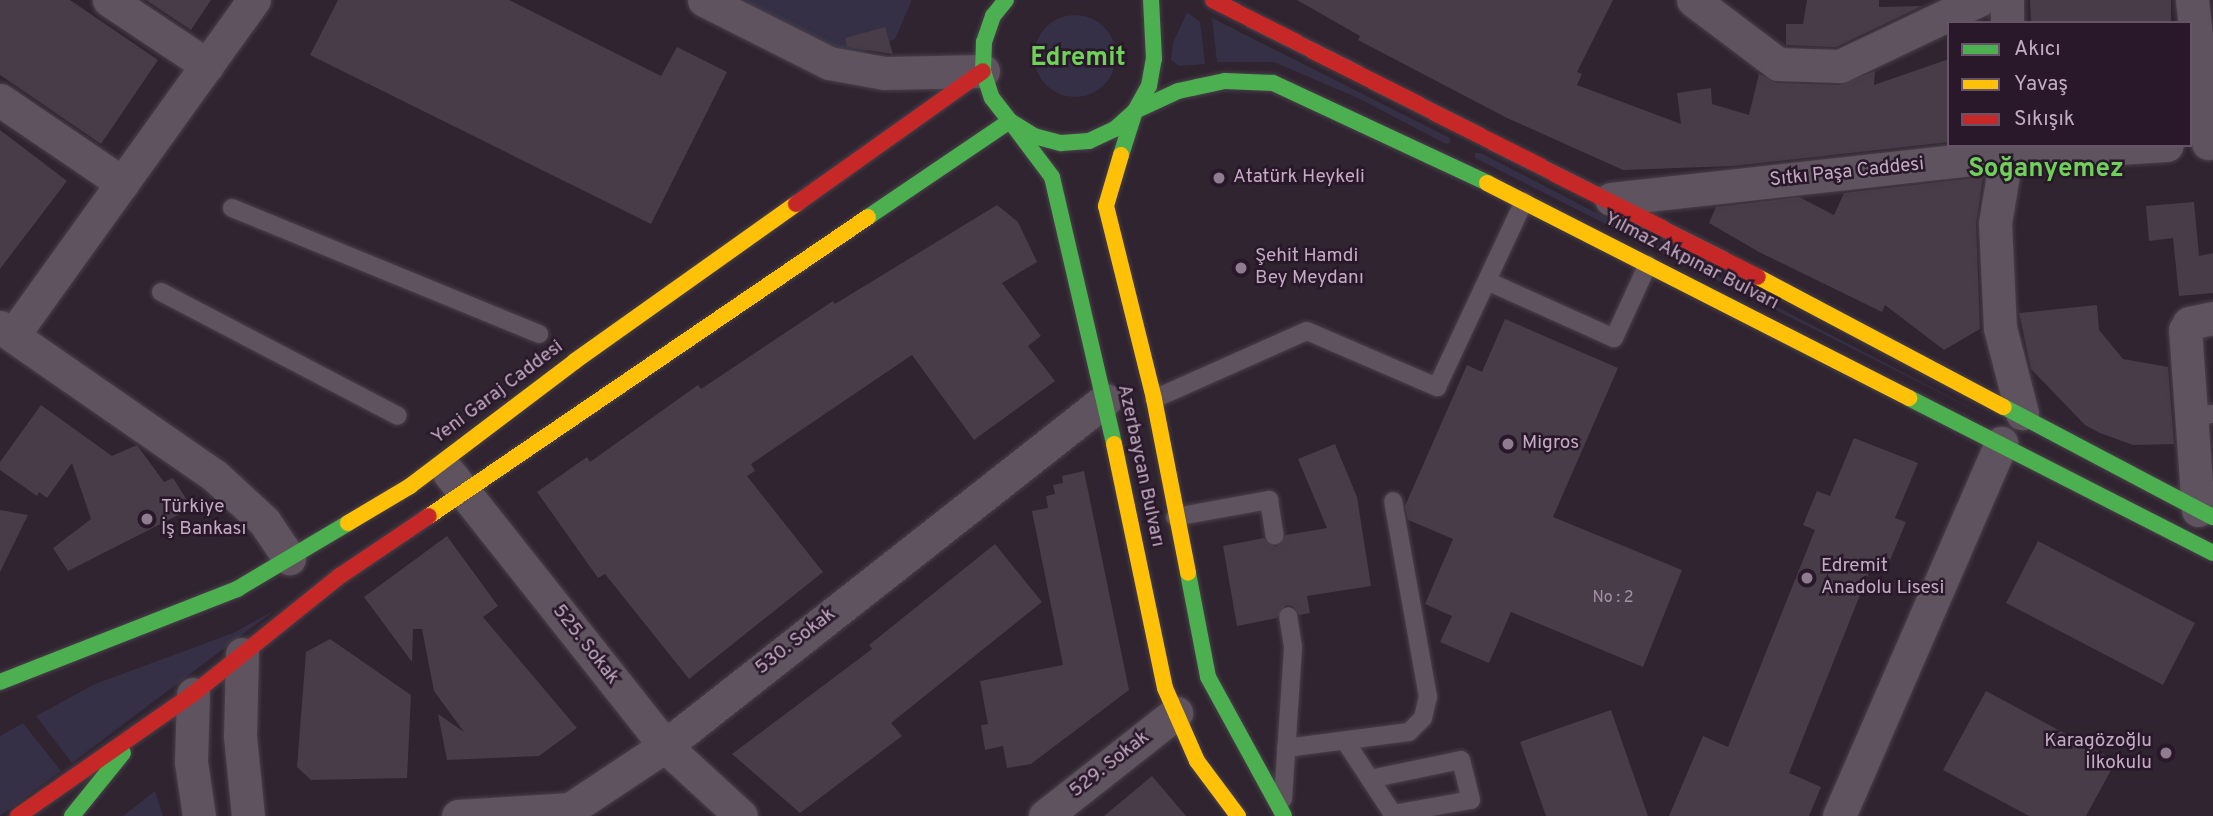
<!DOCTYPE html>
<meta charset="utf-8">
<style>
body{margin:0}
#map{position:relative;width:2213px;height:816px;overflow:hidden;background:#2f2430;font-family:Overpass,sans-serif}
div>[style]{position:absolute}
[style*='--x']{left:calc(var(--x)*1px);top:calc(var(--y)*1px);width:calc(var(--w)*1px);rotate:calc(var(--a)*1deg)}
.green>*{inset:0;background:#353045}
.round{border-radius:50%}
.building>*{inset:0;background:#473c47}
.roads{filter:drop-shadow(0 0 2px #494049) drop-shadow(0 0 2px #494049)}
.lane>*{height:18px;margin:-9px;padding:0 9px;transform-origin:9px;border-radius:9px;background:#5e535e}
.street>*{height:33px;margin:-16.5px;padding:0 16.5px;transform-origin:16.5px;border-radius:16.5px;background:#5e535e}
.fast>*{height:16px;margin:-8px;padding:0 8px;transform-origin:8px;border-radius:8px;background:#4caf50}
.slow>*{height:16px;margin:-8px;padding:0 8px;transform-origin:8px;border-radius:8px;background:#ffc107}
.jam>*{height:16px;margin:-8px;padding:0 8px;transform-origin:8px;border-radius:8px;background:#c62828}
.dots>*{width:19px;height:19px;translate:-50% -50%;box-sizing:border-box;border:4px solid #29182a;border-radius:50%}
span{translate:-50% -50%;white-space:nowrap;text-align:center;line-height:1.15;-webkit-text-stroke:5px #29182a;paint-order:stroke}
.number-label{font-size:16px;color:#a490a4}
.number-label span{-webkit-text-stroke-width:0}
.street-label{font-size:19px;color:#c3acc3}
.poi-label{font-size:19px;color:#c3acc3}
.left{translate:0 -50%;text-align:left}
.right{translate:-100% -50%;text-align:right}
.district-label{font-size:26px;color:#6ed158;font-weight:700}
.legend{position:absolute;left:1947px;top:21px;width:245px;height:126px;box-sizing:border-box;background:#29182a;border:2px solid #675367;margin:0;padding:9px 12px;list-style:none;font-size:21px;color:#c3acc3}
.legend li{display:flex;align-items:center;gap:14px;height:35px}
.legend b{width:35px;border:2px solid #675367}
</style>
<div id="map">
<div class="green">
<div style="clip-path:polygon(739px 0,912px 0,895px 39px,850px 58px)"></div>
<div style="clip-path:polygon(1187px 12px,1200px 22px,1205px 64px,1179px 66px,1171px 60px,1173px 43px)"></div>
<div class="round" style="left:1034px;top:15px;width:82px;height:82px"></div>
<div style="clip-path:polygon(1212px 18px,1450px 138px,1450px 143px,1446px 144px,1360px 99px,1274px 62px,1217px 62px)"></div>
<div style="clip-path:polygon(1475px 153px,1481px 153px,2004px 425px,1475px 158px)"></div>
<div style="clip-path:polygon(275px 610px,72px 763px,36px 716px,95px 684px,233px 633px)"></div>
<div style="clip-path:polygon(23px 723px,61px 771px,0 816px,0 736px)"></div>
<div style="clip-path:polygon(155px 791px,163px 816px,123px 816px)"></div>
</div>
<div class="building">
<div style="clip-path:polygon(0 0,70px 0,158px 60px,101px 144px,0 75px)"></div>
<div style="clip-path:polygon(146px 0,211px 0,191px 30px)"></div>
<div style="clip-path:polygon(338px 0,509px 0,661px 76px,677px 47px,727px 72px,651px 224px,310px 55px)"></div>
<div style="clip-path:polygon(1297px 0,1613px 0,1577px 72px,1582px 74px,1577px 85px,1681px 124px,1677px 93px,1711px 88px,1712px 104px,1749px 115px,1759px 74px,1777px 83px,1839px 85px,1875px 71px,1874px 85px,1949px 59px,1949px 142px,1732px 166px,1623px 170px,1507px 118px,1358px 40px,1360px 36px)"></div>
<div style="clip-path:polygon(1807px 0,1879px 0,1879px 7px,1922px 6px,1836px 47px,1786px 45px,1786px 24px,1803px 24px)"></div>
<div style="clip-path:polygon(2030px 0,2171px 0,2171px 23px,2031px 23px)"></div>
<div style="clip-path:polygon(885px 27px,893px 54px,847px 47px,845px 38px)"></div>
<div style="clip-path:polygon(0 130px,67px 181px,0 269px)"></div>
<div style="clip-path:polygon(1983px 177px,1976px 224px,1980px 329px,1944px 350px,1885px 305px,1882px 312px,1759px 252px,1709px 223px,1716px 207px,1799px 197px,1834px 215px,1844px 193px)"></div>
<div style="clip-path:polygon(2194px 202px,2199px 256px,2213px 253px,2213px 293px,2179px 296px,2173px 238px,2149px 241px,2146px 206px)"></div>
<div style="clip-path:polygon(997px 205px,1018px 222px,1037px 262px,1002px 283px,1041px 336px,1028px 346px,1055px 381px,974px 440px,912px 355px,751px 464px,755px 471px,747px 476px,823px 572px,689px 679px,605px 574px,598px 578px,537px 492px,587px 457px,590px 462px,698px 385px,701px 389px,833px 301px,835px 304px)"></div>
<div style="clip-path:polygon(2097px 305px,2099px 330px,2123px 359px,2168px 367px,2174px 444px,2133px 445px,2100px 433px,2085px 425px,2031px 369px,2019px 313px)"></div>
<div style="clip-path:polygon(1505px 319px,1618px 368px,1553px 517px,1682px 570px,1643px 667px,1511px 612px,1489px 663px,1440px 642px,1452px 616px,1425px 604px,1453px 539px,1408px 520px,1405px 506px,1467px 365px,1482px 372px)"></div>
<div style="clip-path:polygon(41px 405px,112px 456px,137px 445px,164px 482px,173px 478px,192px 508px,68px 571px,53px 548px,91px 519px,72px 463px,47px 498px,39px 492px,37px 496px,0 470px,0 462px)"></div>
<div style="clip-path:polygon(1854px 438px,1918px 463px,1895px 518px,1906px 522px,1888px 565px,1874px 560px,1789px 773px,1821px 787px,1809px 816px,1669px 816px,1703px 736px,1728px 747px,1815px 530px,1803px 525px,1817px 491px,1830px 496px)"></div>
<div style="clip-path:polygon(1335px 444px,1357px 497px,1371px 586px,1307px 596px,1310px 613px,1299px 615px,1293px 606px,1286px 605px,1277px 618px,1237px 626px,1223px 546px,1264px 538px,1276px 547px,1286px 535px,1327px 528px,1298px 459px)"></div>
<div style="clip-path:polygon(1084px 471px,1129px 690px,1031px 764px,1007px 768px,1003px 746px,985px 750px,981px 725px,988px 724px,980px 681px,1063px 665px,1032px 511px,1048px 508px,1046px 496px,1055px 494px,1053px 485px,1063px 483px,1062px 476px)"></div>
<div style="clip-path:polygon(0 510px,28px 515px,0 572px)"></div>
<div style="clip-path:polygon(447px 536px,498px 606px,483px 617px,577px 728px,539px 756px,447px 760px,438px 714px,464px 732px,434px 691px,422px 629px,413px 629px,412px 662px,364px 597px)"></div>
<div style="clip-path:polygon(2038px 541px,2195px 623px,2163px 685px,2006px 603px)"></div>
<div style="clip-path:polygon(995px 544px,1042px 602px,891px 723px,902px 736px,800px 813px,732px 754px,872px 649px,869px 645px)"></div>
<div style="clip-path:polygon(330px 639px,411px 695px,407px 778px,311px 780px,297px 767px,306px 652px)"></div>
<div style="clip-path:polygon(1986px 691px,2116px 761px,2086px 816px,2029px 816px,1943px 770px)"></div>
<div style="clip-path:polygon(1611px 710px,1648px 816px,1546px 816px,1520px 742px)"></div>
<div style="clip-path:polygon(1152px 776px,1186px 816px,1104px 816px)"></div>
</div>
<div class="roads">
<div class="lane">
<div style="--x:232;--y:208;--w:332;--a:22.3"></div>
<div style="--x:1487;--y:281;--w:139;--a:24.2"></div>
<div style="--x:1614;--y:338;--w:81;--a:-65.3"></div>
<div style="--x:161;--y:292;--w:267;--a:27.6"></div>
<div style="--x:1154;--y:399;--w:167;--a:-24"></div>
<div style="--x:1307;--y:331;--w:142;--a:23.3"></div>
<div style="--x:1437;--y:387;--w:205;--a:-64.9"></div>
<div style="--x:2191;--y:417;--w:22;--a:-8"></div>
<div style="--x:1175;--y:517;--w:96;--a:-10.3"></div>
<div style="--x:1269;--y:500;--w:36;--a:81"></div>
<div style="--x:1345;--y:741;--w:87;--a:56.7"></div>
<div style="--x:1393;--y:814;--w:79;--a:-10.2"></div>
<div style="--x:1471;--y:800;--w:41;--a:-104"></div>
<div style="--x:1461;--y:760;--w:93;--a:168.2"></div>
<div style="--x:1286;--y:748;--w:124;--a:-7.4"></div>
<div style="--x:1409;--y:732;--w:20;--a:-45"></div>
<div style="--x:1423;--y:718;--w:22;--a:-77"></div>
<div style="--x:1428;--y:697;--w:199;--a:-100.1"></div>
<div style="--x:1283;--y:799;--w:152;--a:-86.2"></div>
<div style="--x:1293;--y:647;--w:31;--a:-99"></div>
</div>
<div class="street">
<div style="--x:109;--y:0;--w:118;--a:33.6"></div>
<div style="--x:704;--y:0;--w:140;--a:26.7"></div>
<div style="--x:829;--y:63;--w:56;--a:10.3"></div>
<div style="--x:884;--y:73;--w:99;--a:-1.2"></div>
<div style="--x:1693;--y:0;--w:106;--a:37"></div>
<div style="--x:1778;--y:64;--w:62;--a:1.8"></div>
<div style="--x:1840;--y:66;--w:154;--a:-25.4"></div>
<div style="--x:2007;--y:0;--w:23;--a:90"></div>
<div style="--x:2192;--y:0;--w:144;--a:83.6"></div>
<div style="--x:0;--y:100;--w:148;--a:34.2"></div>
<div style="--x:2008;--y:145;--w:79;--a:99.5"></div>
<div style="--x:1995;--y:223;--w:105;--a:87.3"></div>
<div style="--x:2000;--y:328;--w:88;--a:75.5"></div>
<div style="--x:1611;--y:199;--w:399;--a:-6.3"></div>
<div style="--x:2008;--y:155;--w:159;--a:-3.6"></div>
<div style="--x:0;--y:327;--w:260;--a:34.7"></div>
<div style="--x:214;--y:475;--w:68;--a:42.6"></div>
<div style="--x:264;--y:521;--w:45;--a:56"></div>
<div style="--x:13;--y:335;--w:413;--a:-54.3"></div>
<div style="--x:449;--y:473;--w:348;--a:51.6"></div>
<div style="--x:665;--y:746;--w:103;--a:42.6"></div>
<div style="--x:2198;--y:510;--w:180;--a:-94.1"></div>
<div style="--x:2185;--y:330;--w:8;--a:-60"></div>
<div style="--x:2189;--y:323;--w:25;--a:-12"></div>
<div style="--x:242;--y:654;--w:82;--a:91.4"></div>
<div style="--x:240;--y:736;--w:80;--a:84.3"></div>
<div style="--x:193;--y:694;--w:68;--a:91.7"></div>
<div style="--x:191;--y:762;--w:55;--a:81.6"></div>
<div style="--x:458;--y:816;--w:112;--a:-3.6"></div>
<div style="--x:570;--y:809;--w:114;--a:-33.6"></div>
<div style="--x:665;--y:746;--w:560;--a:-38.18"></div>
<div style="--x:1045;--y:816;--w:167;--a:-38.2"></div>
<div style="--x:1839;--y:816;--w:407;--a:-66.5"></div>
</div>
<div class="fast">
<div style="--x:1006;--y:0;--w:21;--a:129"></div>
<div style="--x:993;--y:16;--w:28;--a:109"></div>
<div style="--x:984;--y:42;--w:29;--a:92"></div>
<div style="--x:983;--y:71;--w:28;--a:72"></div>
<div style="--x:992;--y:98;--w:29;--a:52"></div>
<div style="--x:1010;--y:121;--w:28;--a:32"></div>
<div style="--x:1034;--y:136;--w:28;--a:15"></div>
<div style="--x:1061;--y:143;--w:28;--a:-4"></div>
<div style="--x:1089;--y:141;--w:29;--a:-25"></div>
<div style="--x:1115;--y:129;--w:27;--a:-42"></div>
<div style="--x:1135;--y:111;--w:29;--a:-61"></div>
<div style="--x:1149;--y:86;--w:27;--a:-80"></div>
<div style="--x:1154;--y:59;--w:59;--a:-92.9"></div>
<div style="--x:1121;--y:155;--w:46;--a:-72.3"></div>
<div style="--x:1135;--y:111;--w:47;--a:-24.9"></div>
<div style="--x:1178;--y:91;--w:48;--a:-12"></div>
<div style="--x:1225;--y:81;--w:48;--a:2.4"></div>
<div style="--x:1273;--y:83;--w:236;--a:25"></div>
<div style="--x:868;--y:217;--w:171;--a:-34.1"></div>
<div style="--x:1010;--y:121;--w:70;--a:53.1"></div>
<div style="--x:1052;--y:177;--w:274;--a:76.9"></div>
<div style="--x:1909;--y:398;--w:341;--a:27"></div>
<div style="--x:2004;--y:407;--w:236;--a:27.8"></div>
<div style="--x:1188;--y:573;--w:106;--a:79.1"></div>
<div style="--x:1208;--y:677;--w:158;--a:61.3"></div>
<div style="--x:0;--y:682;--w:255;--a:-21.4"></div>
<div style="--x:237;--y:589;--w:129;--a:-30.7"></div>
<div style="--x:72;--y:816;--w:81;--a:-51"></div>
</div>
<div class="slow">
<div style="--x:1121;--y:155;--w:53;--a:106.4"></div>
<div style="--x:1106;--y:206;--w:199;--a:76"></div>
<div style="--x:1154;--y:399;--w:177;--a:78.9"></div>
<div style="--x:1487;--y:183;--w:474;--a:27"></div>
<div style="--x:1758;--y:277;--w:278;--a:27.9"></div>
<div style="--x:1114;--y:444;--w:249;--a:78.2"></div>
<div style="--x:1165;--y:688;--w:80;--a:66.3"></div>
<div style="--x:1197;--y:761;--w:69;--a:53.3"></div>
<div style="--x:429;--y:516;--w:531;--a:-34.26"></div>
<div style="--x:348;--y:523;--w:72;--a:-30.8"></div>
<div style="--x:410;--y:486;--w:207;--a:-37.1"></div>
<div style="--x:575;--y:361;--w:271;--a:-35.4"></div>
</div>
<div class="jam">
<div style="--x:1213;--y:0;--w:611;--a:26.94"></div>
<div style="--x:796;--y:204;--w:229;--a:-35.4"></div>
<div style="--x:18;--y:816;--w:213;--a:-34.9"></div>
<div style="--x:193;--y:694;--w:189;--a:-38.8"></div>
<div style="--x:340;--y:576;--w:107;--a:-34"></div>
</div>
</div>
<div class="dots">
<div style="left:1219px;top:178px;background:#8f7c90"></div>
<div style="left:1241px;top:268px;background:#8f7c90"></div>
<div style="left:1508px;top:444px;background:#8f7c90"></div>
<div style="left:147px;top:519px;background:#8f7c90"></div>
<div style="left:1807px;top:578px;background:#8f7c90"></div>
<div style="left:2166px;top:753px;background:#8f7c90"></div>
</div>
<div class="number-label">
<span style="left:1613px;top:598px">No : 2</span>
</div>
<div class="street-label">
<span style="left:1847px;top:173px;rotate:-6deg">Sıtkı Paşa Caddesi</span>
<span style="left:1691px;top:262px;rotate:27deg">Yılmaz Akpınar Bulvarı</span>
<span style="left:498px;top:393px;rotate:-37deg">Yeni Garaj Caddesi</span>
<span style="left:1140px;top:466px;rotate:78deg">Azerbaycan Bulvarı</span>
<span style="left:796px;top:642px;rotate:-38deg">530. Sokak</span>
<span style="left:585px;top:645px;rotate:52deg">525. Sokak</span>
<span style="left:1110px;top:765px;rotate:-38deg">529. Sokak</span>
</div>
<div class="poi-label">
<span class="left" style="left:1233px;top:178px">Atatürk Heykeli</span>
<span class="left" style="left:1255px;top:268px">Şehit Hamdi<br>Bey Meydanı</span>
<span class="left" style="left:1522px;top:444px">Migros</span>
<span class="left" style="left:161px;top:519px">Türkiye<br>İş Bankası</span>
<span class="left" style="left:1821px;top:578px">Edremit<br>Anadolu Lisesi</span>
<span class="right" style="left:2152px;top:753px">Karagözoğlu<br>İlkokulu</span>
</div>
<div class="district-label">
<span style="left:1078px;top:59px">Edremit</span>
<span style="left:2046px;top:170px">Soğanyemez</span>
</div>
<ul class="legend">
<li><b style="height:9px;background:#4caf50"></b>Akıcı</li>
<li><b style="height:9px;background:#ffc107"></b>Yavaş</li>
<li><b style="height:9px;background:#c62828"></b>Sıkışık</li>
</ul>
</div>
